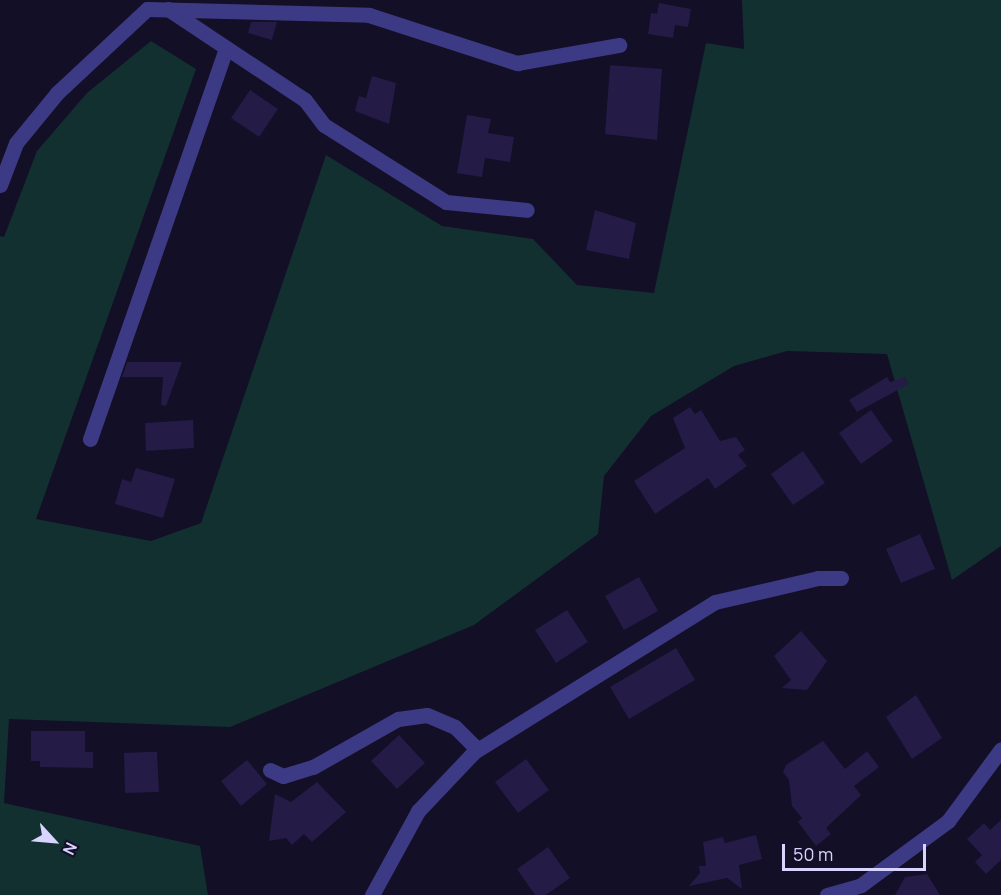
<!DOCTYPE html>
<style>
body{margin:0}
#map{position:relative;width:1001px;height:895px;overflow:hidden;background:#130f26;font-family:Manrope,sans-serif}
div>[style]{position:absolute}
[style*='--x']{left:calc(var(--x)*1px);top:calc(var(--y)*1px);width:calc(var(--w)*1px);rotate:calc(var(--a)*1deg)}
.green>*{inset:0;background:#12302f}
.building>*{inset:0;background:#241b47}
.street>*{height:15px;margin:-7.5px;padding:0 7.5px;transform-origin:7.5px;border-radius:7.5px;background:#3d3a85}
span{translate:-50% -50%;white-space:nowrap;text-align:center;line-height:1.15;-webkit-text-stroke:6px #130f26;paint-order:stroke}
.north{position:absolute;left:24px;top:811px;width:60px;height:60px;-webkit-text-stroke:4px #130f26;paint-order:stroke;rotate:116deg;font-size:16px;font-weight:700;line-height:24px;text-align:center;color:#d9d4ff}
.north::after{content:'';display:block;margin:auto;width:21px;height:27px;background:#d9d4ff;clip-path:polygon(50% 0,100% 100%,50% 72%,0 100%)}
.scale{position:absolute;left:782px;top:844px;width:144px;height:27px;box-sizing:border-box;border:3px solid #d9d4ff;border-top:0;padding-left:8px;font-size:18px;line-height:21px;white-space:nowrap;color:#d9d4ff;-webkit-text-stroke:4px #130f26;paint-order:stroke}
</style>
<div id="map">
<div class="green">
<div style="clip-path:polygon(742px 0,1001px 0,1001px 546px,952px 580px,887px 354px,787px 351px,734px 366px,651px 416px,604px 476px,598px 534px,474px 625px,230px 727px,9px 719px,4px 803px,200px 846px,208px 895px,0 895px,0 236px,4px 237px,37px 151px,87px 93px,151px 41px,196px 69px,36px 519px,151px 541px,201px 523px,326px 155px,442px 226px,533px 239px,577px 285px,654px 293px,706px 43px,744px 49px)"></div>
</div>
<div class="building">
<div style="clip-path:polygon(659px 3px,691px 9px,688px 27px,675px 25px,673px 38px,648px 34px,651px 13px,657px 14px)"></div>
<div style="clip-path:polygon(251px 22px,277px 22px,272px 40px,248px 33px)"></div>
<div style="clip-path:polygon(610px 65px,662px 69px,657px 140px,605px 134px)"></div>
<div style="clip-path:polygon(372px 76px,396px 83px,389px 124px,355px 111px,359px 96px,366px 98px)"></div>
<div style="clip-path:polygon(250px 90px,278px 109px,259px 137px,231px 118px)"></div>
<div style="clip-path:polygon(467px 115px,491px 119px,488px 133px,514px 137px,510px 162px,485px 158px,482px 177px,457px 173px)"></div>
<div style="clip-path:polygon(595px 210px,636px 223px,629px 259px,586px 250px)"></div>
<div style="clip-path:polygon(127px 362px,182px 362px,166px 406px,161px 405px,163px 377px,122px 377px)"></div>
<div style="clip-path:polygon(887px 377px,890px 382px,905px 377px,909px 384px,857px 412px,849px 400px)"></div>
<div style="clip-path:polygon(690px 407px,695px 414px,701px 410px,720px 441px,736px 437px,745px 450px,738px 455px,747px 466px,715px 489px,708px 478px,655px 514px,634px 481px,685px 448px,673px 418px)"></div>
<div style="clip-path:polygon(871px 410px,893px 441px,861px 464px,839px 433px)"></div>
<div style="clip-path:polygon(193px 420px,194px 448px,146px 451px,145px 423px)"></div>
<div style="clip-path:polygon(803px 451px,825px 483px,793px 505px,771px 474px)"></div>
<div style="clip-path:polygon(136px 468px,175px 479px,163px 518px,115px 504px,122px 479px,131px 482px)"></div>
<div style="clip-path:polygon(920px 534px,935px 569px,901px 583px,886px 549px)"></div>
<div style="clip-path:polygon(639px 577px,658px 611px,624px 630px,605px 596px)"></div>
<div style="clip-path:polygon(567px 610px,588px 642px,556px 663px,535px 630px)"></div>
<div style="clip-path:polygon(801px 631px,827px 661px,807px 690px,782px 688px,791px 680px,774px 656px)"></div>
<div style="clip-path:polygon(676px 648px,695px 680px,629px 719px,610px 687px)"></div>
<div style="clip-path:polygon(916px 695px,942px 738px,912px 759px,886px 717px)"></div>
<div style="clip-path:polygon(31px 731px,85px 731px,85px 752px,93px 752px,93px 768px,40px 767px,40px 761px,31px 761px)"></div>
<div style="clip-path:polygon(399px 735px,425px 763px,397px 789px,371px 761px)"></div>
<div style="clip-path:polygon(823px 741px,845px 769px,867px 751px,879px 767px,854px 786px,861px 795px,826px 828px,831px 834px,816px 846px,798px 822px,802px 818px,792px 806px,789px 780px,783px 772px,786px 765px)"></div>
<div style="clip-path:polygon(146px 752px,157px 752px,159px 792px,125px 793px,124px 753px)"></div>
<div style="clip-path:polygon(526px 759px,549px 790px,518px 813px,495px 782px)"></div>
<div style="clip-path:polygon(247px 760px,267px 784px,241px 806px,221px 781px)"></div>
<div style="clip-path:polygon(317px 782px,346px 812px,312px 842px,304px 834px,292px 845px,286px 838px,269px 841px,275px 794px,291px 802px)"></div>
<div style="clip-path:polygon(1001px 820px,1001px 860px,986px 874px,975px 862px,982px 855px,967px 839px,984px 823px,990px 830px)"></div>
<div style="clip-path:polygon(756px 835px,762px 859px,739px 865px,742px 889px,727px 878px,689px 886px,700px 873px,699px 866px,706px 866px,703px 842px,723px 837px,725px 843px)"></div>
<div style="clip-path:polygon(548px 847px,570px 878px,546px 895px,535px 895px,517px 869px)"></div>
<div style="clip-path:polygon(927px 874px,940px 895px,895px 895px,905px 877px)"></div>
</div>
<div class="street">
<div style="--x:168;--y:9;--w:164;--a:33.6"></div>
<div style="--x:305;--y:100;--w:31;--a:53"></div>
<div style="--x:324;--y:125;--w:144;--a:32.3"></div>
<div style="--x:446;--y:202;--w:81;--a:5.6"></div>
<div style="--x:0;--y:185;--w:45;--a:-69.1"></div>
<div style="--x:16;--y:143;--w:65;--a:-50.6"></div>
<div style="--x:57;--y:93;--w:123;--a:-43"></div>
<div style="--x:147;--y:9;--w:222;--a:1.5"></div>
<div style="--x:369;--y:15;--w:156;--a:18"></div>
<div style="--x:517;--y:63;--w:104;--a:-10"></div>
<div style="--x:90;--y:439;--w:414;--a:-70.8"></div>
<div style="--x:270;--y:770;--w:14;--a:25"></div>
<div style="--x:283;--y:776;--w:31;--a:-17"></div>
<div style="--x:313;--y:767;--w:98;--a:-29.5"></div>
<div style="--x:398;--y:719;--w:29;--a:-8"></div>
<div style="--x:427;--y:715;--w:30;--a:23"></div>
<div style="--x:455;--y:727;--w:31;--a:45"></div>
<div style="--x:372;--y:895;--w:96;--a:-61.3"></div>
<div style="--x:418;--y:811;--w:81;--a:-46.5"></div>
<div style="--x:474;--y:752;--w:284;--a:-31.9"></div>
<div style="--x:715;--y:602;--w:106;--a:-13.1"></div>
<div style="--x:818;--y:578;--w:23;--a:0"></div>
<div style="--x:827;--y:895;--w:35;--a:-16"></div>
<div style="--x:861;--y:885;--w:108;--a:-36.3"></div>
<div style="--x:948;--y:821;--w:89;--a:-53.6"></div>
</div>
<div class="north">N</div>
<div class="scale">50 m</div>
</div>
